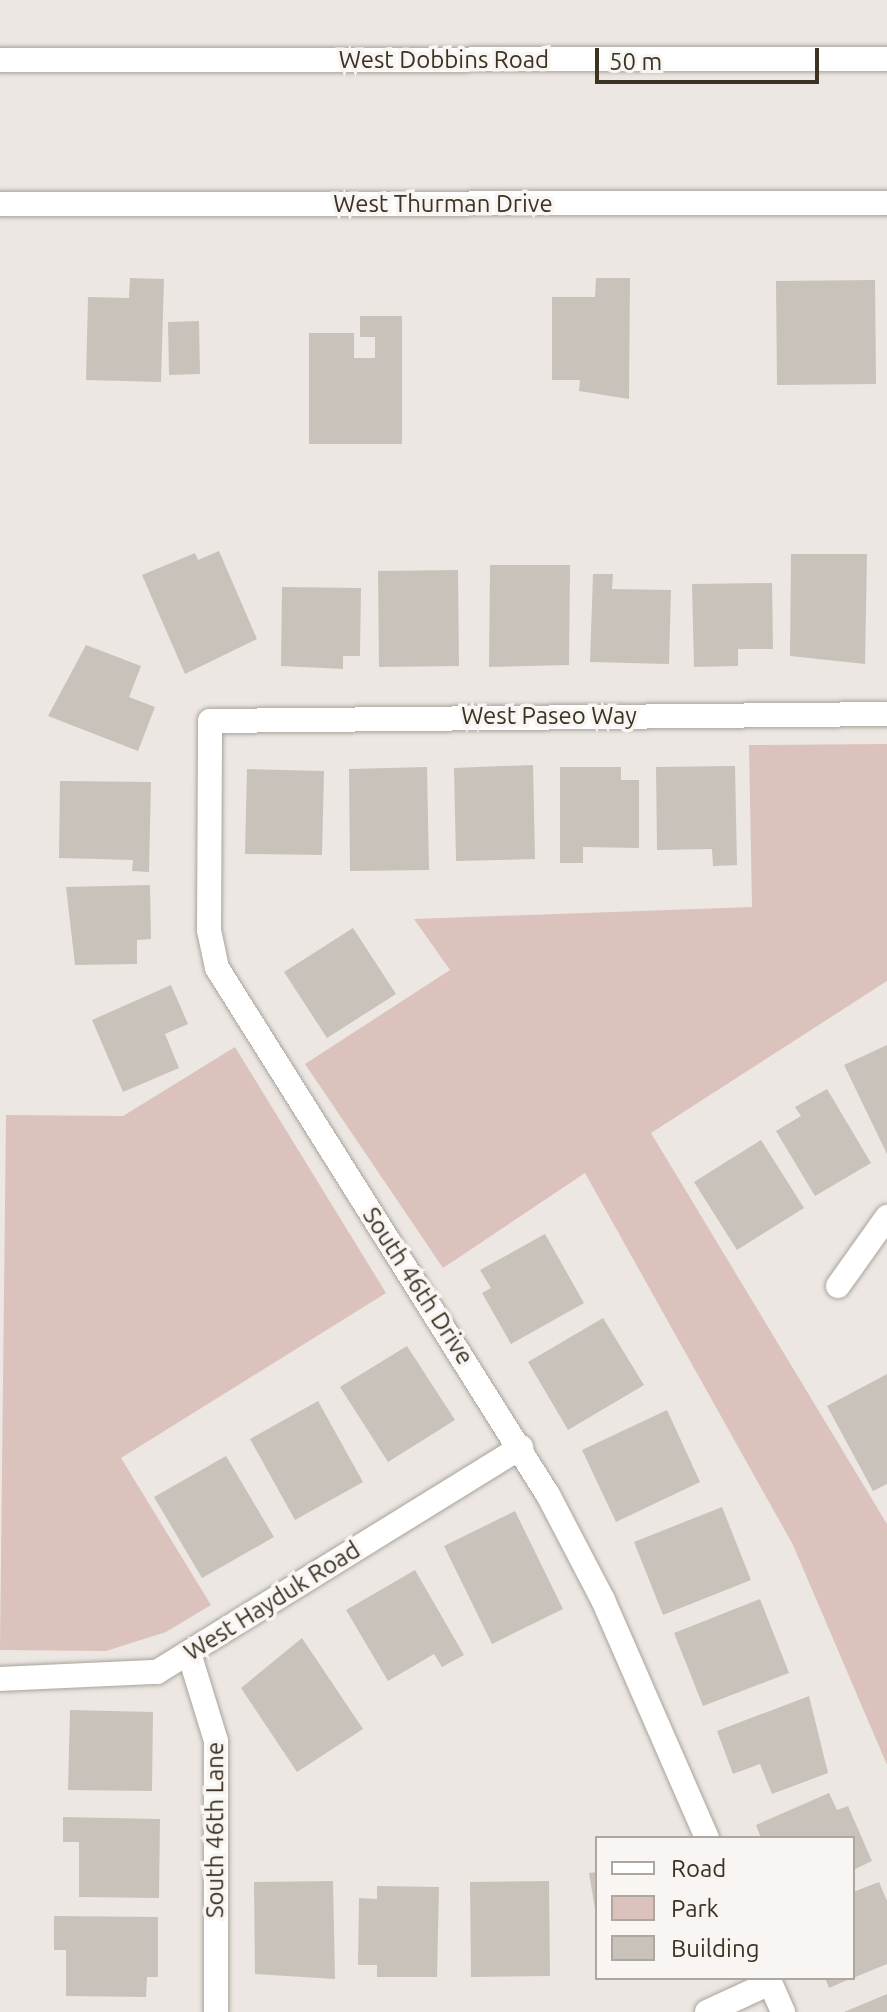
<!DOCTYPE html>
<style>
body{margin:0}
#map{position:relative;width:887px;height:2012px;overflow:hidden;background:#ece7e3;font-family:Ubuntu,sans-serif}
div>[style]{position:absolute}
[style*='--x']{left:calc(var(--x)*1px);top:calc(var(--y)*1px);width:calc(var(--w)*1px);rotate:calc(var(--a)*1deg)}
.green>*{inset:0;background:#dbc2bd}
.building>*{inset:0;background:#c9c2bb}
.roads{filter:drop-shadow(0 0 2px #a9a39a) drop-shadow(0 0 2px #a9a39a)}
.minor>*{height:24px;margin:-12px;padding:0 12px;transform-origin:12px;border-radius:12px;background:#fff}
.secondary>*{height:24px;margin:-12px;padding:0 12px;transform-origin:12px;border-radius:12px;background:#fff}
span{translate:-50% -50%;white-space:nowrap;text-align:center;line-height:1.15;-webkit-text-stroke:7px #f8f5f3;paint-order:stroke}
.street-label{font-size:24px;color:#3c3324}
.legend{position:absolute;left:595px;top:1836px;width:260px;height:144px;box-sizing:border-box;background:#f8f5f3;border:2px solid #ada7a0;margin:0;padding:10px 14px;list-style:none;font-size:24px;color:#3c3324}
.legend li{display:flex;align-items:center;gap:16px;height:40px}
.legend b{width:40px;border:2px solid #ada7a0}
.scale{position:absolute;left:595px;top:48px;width:224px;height:36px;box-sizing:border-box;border:4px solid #3c3324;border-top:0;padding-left:10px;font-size:24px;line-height:28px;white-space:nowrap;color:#3c3324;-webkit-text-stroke:6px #f8f5f3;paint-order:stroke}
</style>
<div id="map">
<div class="green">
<div style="clip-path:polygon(887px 744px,887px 981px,651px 1133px,887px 1524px,887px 1765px,793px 1545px,585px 1173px,443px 1268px,305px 1064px,450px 970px,414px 919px,752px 907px,749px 745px)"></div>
<div style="clip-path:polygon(235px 1047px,386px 1293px,121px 1458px,211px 1605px,166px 1632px,106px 1651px,0 1650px,6px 1115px,123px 1116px)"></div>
</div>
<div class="building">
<div style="clip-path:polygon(130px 278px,164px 279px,161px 382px,86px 380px,88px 297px,129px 298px)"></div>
<div style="clip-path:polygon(596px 278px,630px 278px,629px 399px,579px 391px,580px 380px,552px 380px,552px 297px,595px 297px)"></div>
<div style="clip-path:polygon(875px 280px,876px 384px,777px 385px,776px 281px)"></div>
<div style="clip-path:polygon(360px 316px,402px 316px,402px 444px,309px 444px,309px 333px,354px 333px,354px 358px,375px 358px,375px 337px,360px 337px)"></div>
<div style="clip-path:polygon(199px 321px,200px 374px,169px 375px,168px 322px)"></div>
<div style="clip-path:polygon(219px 551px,257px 639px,185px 674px,142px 575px,195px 553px,198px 560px)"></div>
<div style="clip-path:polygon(791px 554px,867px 554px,865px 664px,790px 656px)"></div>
<div style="clip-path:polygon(490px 565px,570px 565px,569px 665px,489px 667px)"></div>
<div style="clip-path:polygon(458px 570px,459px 666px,379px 667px,378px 571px)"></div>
<div style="clip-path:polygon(593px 574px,613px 574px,612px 589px,671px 590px,669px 664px,590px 662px)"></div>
<div style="clip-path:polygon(772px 583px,773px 649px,738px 649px,738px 666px,694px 667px,692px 584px)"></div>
<div style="clip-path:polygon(282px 587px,361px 588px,360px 656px,343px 656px,343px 669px,281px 666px)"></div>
<div style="clip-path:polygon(86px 645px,141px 666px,129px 697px,155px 707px,138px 751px,48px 716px)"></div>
<div style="clip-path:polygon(533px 765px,535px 859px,456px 861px,454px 768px)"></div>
<div style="clip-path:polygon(735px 766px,737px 865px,713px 866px,712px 849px,657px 850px,656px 767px)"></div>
<div style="clip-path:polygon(427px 767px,429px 870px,350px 871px,349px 769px)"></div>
<div style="clip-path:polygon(560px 767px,621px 767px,621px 780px,639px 780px,639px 848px,583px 847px,583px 863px,560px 863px)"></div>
<div style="clip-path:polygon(247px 769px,324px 771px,322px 855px,245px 854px)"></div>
<div style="clip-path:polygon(60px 781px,151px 782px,149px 872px,132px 871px,133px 860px,59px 858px)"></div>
<div style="clip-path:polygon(150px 885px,151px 939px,137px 940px,137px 964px,75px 965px,66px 887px)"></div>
<div style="clip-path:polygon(353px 928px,396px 994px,327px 1038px,284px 972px)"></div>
<div style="clip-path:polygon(171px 985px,188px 1024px,165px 1034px,179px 1068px,123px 1092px,92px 1020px)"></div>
<div style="clip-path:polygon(887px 1045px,887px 1154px,844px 1065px)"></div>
<div style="clip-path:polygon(827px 1089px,871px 1163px,815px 1196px,776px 1131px,801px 1116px,795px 1107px)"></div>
<div style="clip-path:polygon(761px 1140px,804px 1208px,737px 1250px,694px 1182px)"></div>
<div style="clip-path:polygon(545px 1234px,584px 1303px,511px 1344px,482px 1293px,491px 1288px,480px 1270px)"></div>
<div style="clip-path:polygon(603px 1318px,644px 1385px,568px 1430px,528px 1362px)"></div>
<div style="clip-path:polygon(407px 1346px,455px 1420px,388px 1462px,340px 1387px)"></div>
<div style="clip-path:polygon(887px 1374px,887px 1484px,873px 1491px,827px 1406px)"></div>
<div style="clip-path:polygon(318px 1401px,363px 1482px,295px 1520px,250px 1439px)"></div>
<div style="clip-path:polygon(667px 1410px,700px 1482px,616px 1522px,582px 1450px)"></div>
<div style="clip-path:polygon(226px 1456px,274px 1537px,202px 1578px,154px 1497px)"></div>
<div style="clip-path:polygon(722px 1507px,751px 1580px,663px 1615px,634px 1542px)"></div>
<div style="clip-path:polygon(515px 1511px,563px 1609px,492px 1644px,444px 1546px)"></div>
<div style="clip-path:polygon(415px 1570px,464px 1655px,442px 1667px,434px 1654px,388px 1681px,346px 1610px)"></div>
<div style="clip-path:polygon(760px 1599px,789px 1673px,703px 1706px,674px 1633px)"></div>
<div style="clip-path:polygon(302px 1638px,363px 1729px,297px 1772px,241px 1688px)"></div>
<div style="clip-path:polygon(809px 1696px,828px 1773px,772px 1794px,760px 1764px,733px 1774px,717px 1731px)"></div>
<div style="clip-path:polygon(70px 1710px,153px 1712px,152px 1791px,68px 1790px)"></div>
<div style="clip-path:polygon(829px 1793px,837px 1810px,848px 1806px,872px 1861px,853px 1870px,853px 1838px,761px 1838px,756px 1825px)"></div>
<div style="clip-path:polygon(63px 1817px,160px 1819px,159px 1898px,79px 1897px,79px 1842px,63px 1842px)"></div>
<div style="clip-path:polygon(597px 1872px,597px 1909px,595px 1909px,589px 1873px)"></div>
<div style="clip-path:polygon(333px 1881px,335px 1979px,255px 1974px,254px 1882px)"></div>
<div style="clip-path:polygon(549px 1881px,550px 1976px,471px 1977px,470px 1882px)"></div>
<div style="clip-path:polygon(879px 1882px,887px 1901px,887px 1964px,853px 1978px,853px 1892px)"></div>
<div style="clip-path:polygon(377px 1886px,439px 1887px,437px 1977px,377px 1977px,377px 1965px,358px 1965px,359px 1898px,377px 1899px)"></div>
<div style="clip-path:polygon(54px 1916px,158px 1917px,158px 1977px,147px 1977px,146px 1997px,66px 1996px,66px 1950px,54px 1950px)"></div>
<div style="clip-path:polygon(825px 1978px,852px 1978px,829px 1988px)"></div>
<div style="clip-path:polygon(887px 1994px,887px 2012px,844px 2012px)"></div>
</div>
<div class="roads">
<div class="minor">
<div style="--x:0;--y:204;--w:887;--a:-0.06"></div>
<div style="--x:838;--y:1286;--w:85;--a:-54.6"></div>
<div style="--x:189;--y:1653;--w:92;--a:72.9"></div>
<div style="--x:216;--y:1741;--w:271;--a:90"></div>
<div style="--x:0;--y:1679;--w:157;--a:-2.6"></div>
<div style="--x:157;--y:1672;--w:428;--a:-31.7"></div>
<div style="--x:707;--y:1838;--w:260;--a:-113.6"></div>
<div style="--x:603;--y:1600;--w:119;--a:-117.6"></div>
<div style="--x:548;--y:1495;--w:622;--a:-122.13"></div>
<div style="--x:217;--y:968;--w:39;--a:-102"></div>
<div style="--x:209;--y:930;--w:209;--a:-89.7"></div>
<div style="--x:210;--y:721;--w:677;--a:-0.59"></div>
<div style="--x:768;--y:1978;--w:37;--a:66"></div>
<div style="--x:707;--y:2012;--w:69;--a:-24.7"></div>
</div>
<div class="secondary">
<div style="--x:0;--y:60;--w:887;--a:-0.06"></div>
</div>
</div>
<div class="street-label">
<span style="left:444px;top:60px">West Dobbins Road</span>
<span style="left:443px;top:204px">West Thurman Drive</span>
<span style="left:549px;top:716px">West Paseo Way</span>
<span style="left:418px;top:1286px;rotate:57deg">South 46th Drive</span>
<span style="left:272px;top:1601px;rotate:-32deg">West Hayduk Road</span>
<span style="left:215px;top:1830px;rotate:-90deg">South 46th Lane</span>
</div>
<ul class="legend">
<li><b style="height:10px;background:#fff"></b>Road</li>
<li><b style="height:22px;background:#dbc2bd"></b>Park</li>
<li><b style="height:22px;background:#c9c2bb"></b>Building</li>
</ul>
<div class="scale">50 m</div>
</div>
